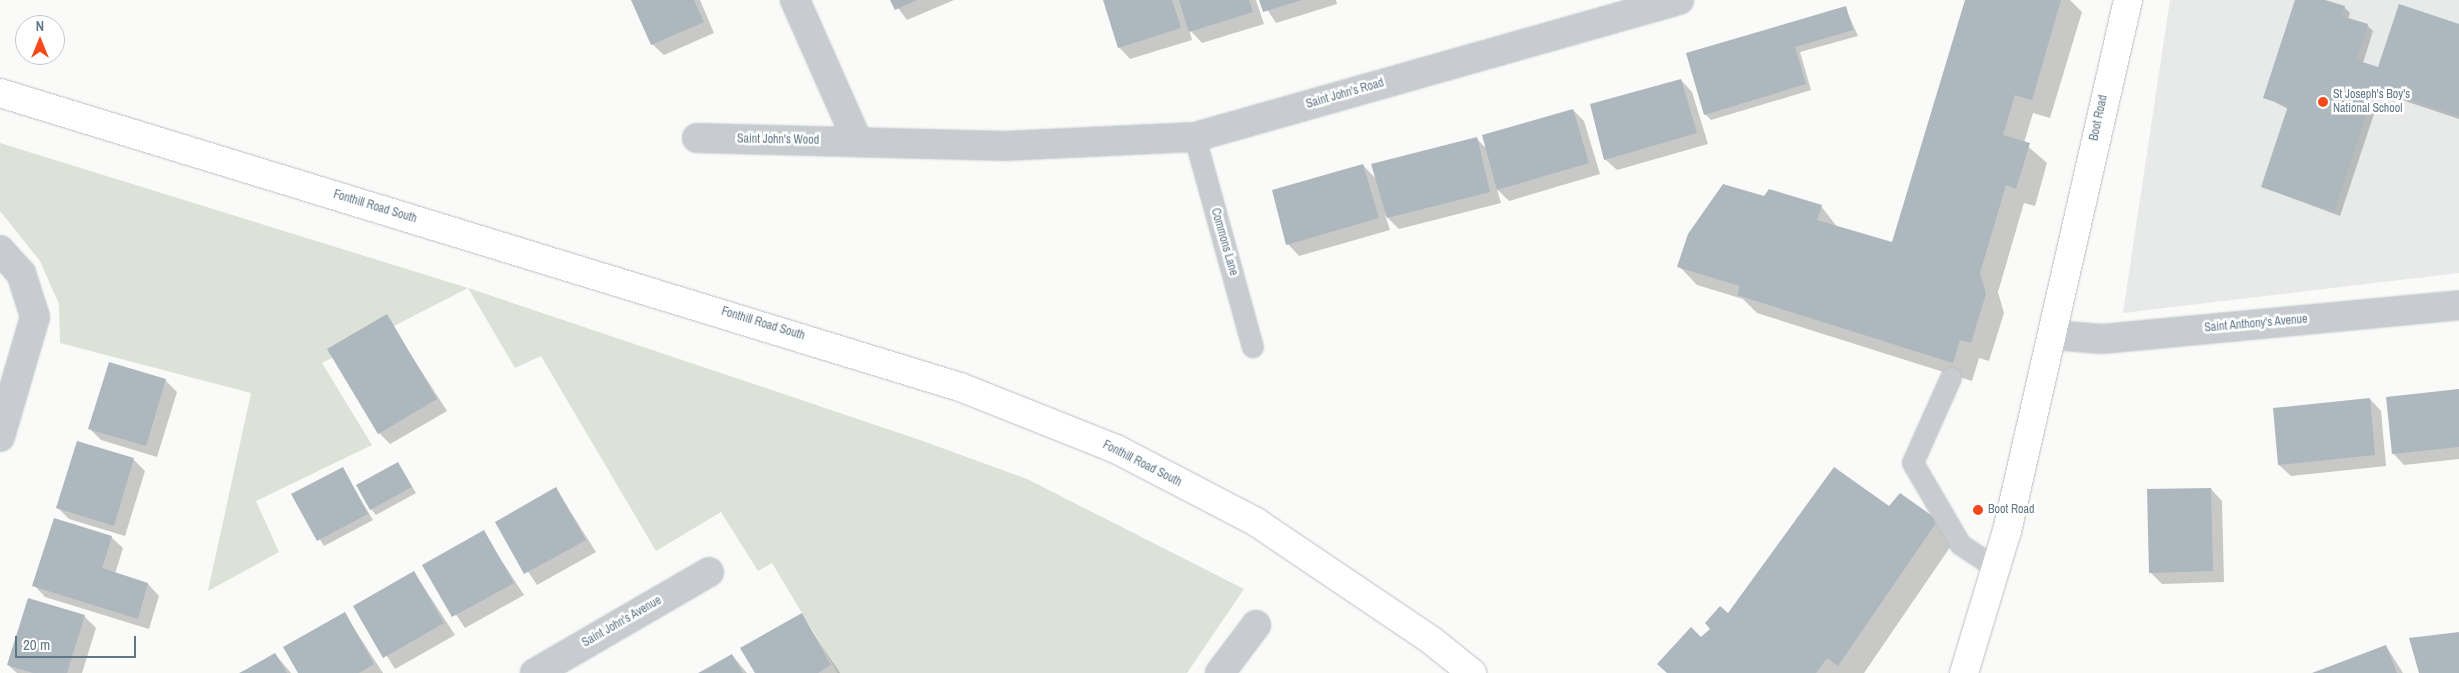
<!DOCTYPE html>
<style>
body{margin:0}
#map{position:relative;width:2459px;height:673px;overflow:hidden;background:#fafaf8;font-family:"Archivo Narrow",sans-serif}
div>[style]{position:absolute}
[style*='--x']{left:calc(var(--x)*1px);top:calc(var(--y)*1px);width:calc(var(--w)*1px);rotate:calc(var(--a)*1deg)}
.built>*{inset:0;background:#e8e9e9}
.green>*{inset:0;background:#dce2d8}
.shadow>*{inset:0;background:#0003}
.building>*{inset:0;background:#adb7be}
.roads{filter:drop-shadow(0 0 1px #b9c0c5) drop-shadow(0 0 1px #b9c0c5)}
.lane>*{height:20px;margin:-10px;padding:0 10px;transform-origin:10px;border-radius:10px;background:#c8ccd0}
.street>*{height:28px;margin:-14px;padding:0 14px;transform-origin:14px;border-radius:14px;background:#c8ccd0}
.secondary>*{height:28px;margin:-14px;padding:0 14px;transform-origin:14px;border-radius:14px;background:#fff}
.dots>*{width:14px;height:14px;translate:-50% -50%;box-sizing:border-box;border:2px solid #fff;border-radius:50%}
span{translate:-50% -50%;white-space:nowrap;text-align:center;line-height:1.15;-webkit-text-stroke:5px #fff;paint-order:stroke}
.street-label{font-size:12px;color:#627786}
.poi-label{font-size:12px;color:#627786}
.left{translate:0 -50%;text-align:left}
.north{position:absolute;left:15px;top:15px;width:50px;height:50px;box-sizing:border-box;background:#fff;border:1px solid #c0c9cf;border-radius:50%;rotate:0deg;font-size:14px;font-weight:700;line-height:20px;text-align:center;color:#627786}
.north::after{content:'';display:block;margin:auto;width:18px;height:22px;background:#f6491b;clip-path:polygon(50% 0,100% 100%,50% 72%,0 100%)}
.scale{position:absolute;left:15px;top:636px;width:121px;height:22px;box-sizing:border-box;border:2px solid #627786;border-top:0;padding-left:6px;font-size:15px;line-height:18px;white-space:nowrap;color:#627786;-webkit-text-stroke:4px #fff;paint-order:stroke}
</style>
<div id="map">
<div class="built">
<div style="clip-path:polygon(2170px 0,2459px 0,2459px 273px,2123px 313px)"></div>
</div>
<div class="green">
<div style="clip-path:polygon(0 143px,468px 288px,920px 440px,1027px 479px,1244px 589px,1187px 673px,838px 673px,772px 563px,758px 571px,721px 512px,656px 551px,541px 356px,515px 368px,468px 288px,322px 363px,372px 445px,256px 501px,279px 552px,208px 591px,251px 393px,60px 343px,59px 304px,40px 261px,0 211px)"></div>
</div>
<div class="shadow">
<div style="clip-path:polygon(633px 0,700px 0,714px 33px,664px 55px,652px 44px)"></div>
<div style="clip-path:polygon(892px 0,954px 0,907px 20px)"></div>
<div style="clip-path:polygon(1104px 0,1256px 0,1264px 24px,1202px 43px,1189px 29px,1192px 40px,1130px 59px,1119px 47px)"></div>
<div style="clip-path:polygon(1261px 0,1336px 0,1337px 4px,1276px 23px)"></div>
<div style="clip-path:polygon(1966px 0,2070px 0,2082px 12px,2050px 118px,2033px 113px,2024px 143px,2047px 163px,2035px 206px,2024px 203px,1998px 292px,2004px 313px,1989px 361px,1979px 358px,1972px 381px,1757px 313px,1743px 299px,1697px 285px,1679px 266px,1764px 197px,1821px 206px,1838px 228px,1893px 244px)"></div>
<div style="clip-path:polygon(2297px 0,2321px 0,2344px 7px,2350px 13px,2348px 19px,2367px 25px,2373px 31px,2363px 63px,2379px 68px,2459px 25px,2459px 119px,2381px 93px,2340px 216px,2262px 187px,2288px 109px,2265px 97px)"></div>
<div style="clip-path:polygon(1845px 7px,1858px 36px,1800px 52px,1811px 90px,1711px 120px,1705px 114px)"></div>
<div style="clip-path:polygon(1681px 80px,1692px 92px,1708px 144px,1617px 170px,1605px 159px)"></div>
<div style="clip-path:polygon(1573px 110px,1584px 121px,1600px 174px,1509px 201px,1497px 189px,1501px 203px,1399px 229px,1385px 215px,1390px 230px,1299px 256px,1288px 244px,1363px 165px,1377px 180px,1476px 138px,1487px 149px)"></div>
<div style="clip-path:polygon(386px 316px,447px 411px,390px 444px,379px 433px)"></div>
<div style="clip-path:polygon(165px 380px,177px 392px,157px 457px,101px 440px,89px 428px)"></div>
<div style="clip-path:polygon(2459px 391px,2459px 459px,2404px 465px,2393px 453px)"></div>
<div style="clip-path:polygon(2370px 399px,2381px 411px,2386px 466px,2291px 476px,2279px 465px)"></div>
<div style="clip-path:polygon(78px 443px,134px 460px,145px 471px,125px 536px,69px 519px,58px 508px)"></div>
<div style="clip-path:polygon(398px 463px,416px 493px,376px 515px,371px 509px)"></div>
<div style="clip-path:polygon(342px 468px,373px 520px,324px 546px,293px 495px)"></div>
<div style="clip-path:polygon(556px 489px,596px 552px,537px 585px,496px 523px)"></div>
<div style="clip-path:polygon(2211px 489px,2222px 501px,2224px 582px,2162px 584px,2150px 572px)"></div>
<div style="clip-path:polygon(1889px 507px,1937px 521px,1955px 540px,1864px 673px,1668px 673px,1729px 615px)"></div>
<div style="clip-path:polygon(483px 532px,524px 595px,465px 628px,424px 566px)"></div>
<div style="clip-path:polygon(111px 537px,123px 548px,115px 574px,148px 584px,159px 596px,149px 629px,45px 597px,34px 585px)"></div>
<div style="clip-path:polygon(414px 572px,455px 635px,395px 669px,355px 606px)"></div>
<div style="clip-path:polygon(344px 613px,383px 673px,300px 673px)"></div>
<div style="clip-path:polygon(801px 615px,840px 673px,756px 673px)"></div>
<div style="clip-path:polygon(84px 616px,96px 628px,82px 673px,17px 673px,8px 665px)"></div>
<div style="clip-path:polygon(2386px 646px,2403px 673px,2315px 673px)"></div>
<div style="clip-path:polygon(275px 654px,291px 673px,242px 673px)"></div>
<div style="clip-path:polygon(732px 655px,747px 673px,701px 673px)"></div>
</div>
<div class="building">
<div style="clip-path:polygon(631px 0,694px 0,704px 22px,651px 45px)"></div>
<div style="clip-path:polygon(890px 0,917px 0,895px 10px)"></div>
<div style="clip-path:polygon(1103px 0,1172px 0,1181px 28px,1118px 48px)"></div>
<div style="clip-path:polygon(1179px 0,1249px 0,1253px 12px,1189px 32px)"></div>
<div style="clip-path:polygon(1259px 0,1302px 0,1263px 12px)"></div>
<div style="clip-path:polygon(1965px 0,2061px 0,2032px 100px,2015px 95px,2003px 135px,2030px 143px,2016px 189px,2006px 185px,1980px 273px,1986px 294px,1971px 343px,1960px 340px,1953px 363px,1737px 295px,1740px 286px,1677px 267px,1688px 234px,1723px 184px,1764px 196px,1769px 189px,1822px 205px,1817px 220px,1892px 242px)"></div>
<div style="clip-path:polygon(2295px 0,2325px 0,2345px 6px,2342px 16px,2368px 24px,2356px 60px,2378px 67px,2399px 4px,2459px 24px,2459px 116px,2375px 88px,2334px 211px,2261px 187px,2288px 106px,2263px 98px)"></div>
<div style="clip-path:polygon(1846px 6px,1853px 30px,1795px 47px,1806px 84px,1704px 115px,1686px 53px)"></div>
<div style="clip-path:polygon(1681px 79px,1697px 133px,1604px 160px,1590px 104px)"></div>
<div style="clip-path:polygon(1573px 109px,1589px 163px,1497px 190px,1482px 135px)"></div>
<div style="clip-path:polygon(1477px 137px,1490px 192px,1387px 218px,1371px 164px)"></div>
<div style="clip-path:polygon(1363px 164px,1379px 218px,1286px 245px,1272px 190px)"></div>
<div style="clip-path:polygon(387px 314px,437px 399px,378px 434px,327px 349px)"></div>
<div style="clip-path:polygon(109px 362px,166px 379px,146px 446px,88px 429px)"></div>
<div style="clip-path:polygon(2459px 389px,2459px 447px,2392px 454px,2386px 397px)"></div>
<div style="clip-path:polygon(2370px 398px,2375px 455px,2278px 465px,2273px 408px)"></div>
<div style="clip-path:polygon(77px 441px,134px 458px,114px 526px,56px 508px)"></div>
<div style="clip-path:polygon(398px 462px,412px 487px,370px 510px,356px 485px)"></div>
<div style="clip-path:polygon(343px 467px,368px 514px,317px 541px,291px 494px)"></div>
<div style="clip-path:polygon(1834px 467px,1889px 506px,1900px 493px,1938px 520px,1838px 666px,1827px 658px,1816px 673px,1667px 673px,1657px 664px,1691px 627px,1701px 637px,1710px 629px,1705px 623px,1720px 606px,1728px 613px)"></div>
<div style="clip-path:polygon(556px 487px,586px 540px,524px 574px,495px 522px)"></div>
<div style="clip-path:polygon(2211px 488px,2213px 571px,2149px 573px,2147px 489px)"></div>
<div style="clip-path:polygon(54px 518px,112px 536px,102px 568px,148px 583px,138px 619px,32px 586px)"></div>
<div style="clip-path:polygon(484px 530px,514px 583px,452px 617px,422px 565px)"></div>
<div style="clip-path:polygon(414px 571px,444px 623px,383px 658px,353px 606px)"></div>
<div style="clip-path:polygon(28px 598px,85px 615px,67px 673px,33px 673px,7px 665px)"></div>
<div style="clip-path:polygon(345px 612px,374px 664px,359px 673px,298px 673px,283px 647px)"></div>
<div style="clip-path:polygon(802px 613px,831px 665px,818px 673px,755px 673px,740px 648px)"></div>
<div style="clip-path:polygon(2459px 632px,2459px 673px,2419px 673px,2409px 638px)"></div>
<div style="clip-path:polygon(2386px 645px,2397px 673px,2312px 673px)"></div>
<div style="clip-path:polygon(275px 653px,287px 673px,239px 673px,245px 670px)"></div>
<div style="clip-path:polygon(732px 654px,743px 673px,698px 673px,702px 671px)"></div>
</div>
<div class="roads">
<div class="lane">
<div style="--x:1195;--y:137;--w:218;--a:74.6"></div>
<div style="--x:1951;--y:378;--w:93;--a:114.1"></div>
<div style="--x:1913;--y:463;--w:95;--a:59.7"></div>
<div style="--x:1961;--y:545;--w:42;--a:33.3"></div>
</div>
<div class="street">
<div style="--x:795;--y:0;--w:155;--a:66.1"></div>
<div style="--x:697;--y:138;--w:308;--a:1.5"></div>
<div style="--x:1005;--y:146;--w:190;--a:-2.7"></div>
<div style="--x:1195;--y:137;--w:503;--a:-15.8"></div>
<div style="--x:0;--y:250;--w:31;--a:48"></div>
<div style="--x:21;--y:273;--w:46;--a:72.3"></div>
<div style="--x:35;--y:317;--w:125;--a:106.3"></div>
<div style="--x:2053;--y:335;--w:49;--a:4.7"></div>
<div style="--x:2102;--y:339;--w:359;--a:-5.4"></div>
<div style="--x:535;--y:673;--w:201;--a:-30.1"></div>
<div style="--x:1220;--y:673;--w:60;--a:-53.1"></div>
</div>
<div class="secondary">
<div style="--x:0;--y:93;--w:1004;--a:17.03"></div>
<div style="--x:960;--y:387;--w:168;--a:21.7"></div>
<div style="--x:1116;--y:449;--w:158;--a:27.5"></div>
<div style="--x:1256;--y:522;--w:211;--a:34"></div>
<div style="--x:1431;--y:640;--w:53;--a:38.8"></div>
<div style="--x:1964;--y:673;--w:148;--a:-73.2"></div>
<div style="--x:2007;--y:531;--w:545;--a:-77.16"></div>
</div>
</div>
<div class="dots">
<div style="left:2323px;top:102px;background:#f6491b"></div>
<div style="left:1978px;top:510px;background:#f6491b"></div>
</div>
<div class="street-label">
<span style="left:1345px;top:94px;rotate:-16deg">Saint John's Road</span>
<span style="left:2099px;top:118px;rotate:-78deg">Boot Road</span>
<span style="left:778px;top:140px;rotate:1deg">Saint John's Wood</span>
<span style="left:375px;top:207px;rotate:17deg">Fonthill Road South</span>
<span style="left:1224px;top:242px;rotate:74deg">Commons Lane</span>
<span style="left:763px;top:324px;rotate:17deg">Fonthill Road South</span>
<span style="left:2256px;top:324px;rotate:-5deg">Saint Anthony's Avenue</span>
<span style="left:1142px;top:464px;rotate:27deg">Fonthill Road South</span>
<span style="left:622px;top:622px;rotate:-30deg">Saint John's Avenue</span>
</div>
<div class="poi-label">
<span class="left" style="left:2333px;top:102px">St Joseph's Boy's<br>National School</span>
<span class="left" style="left:1988px;top:510px">Boot Road</span>
</div>
<div class="north">N</div>
<div class="scale">20 m</div>
</div>
